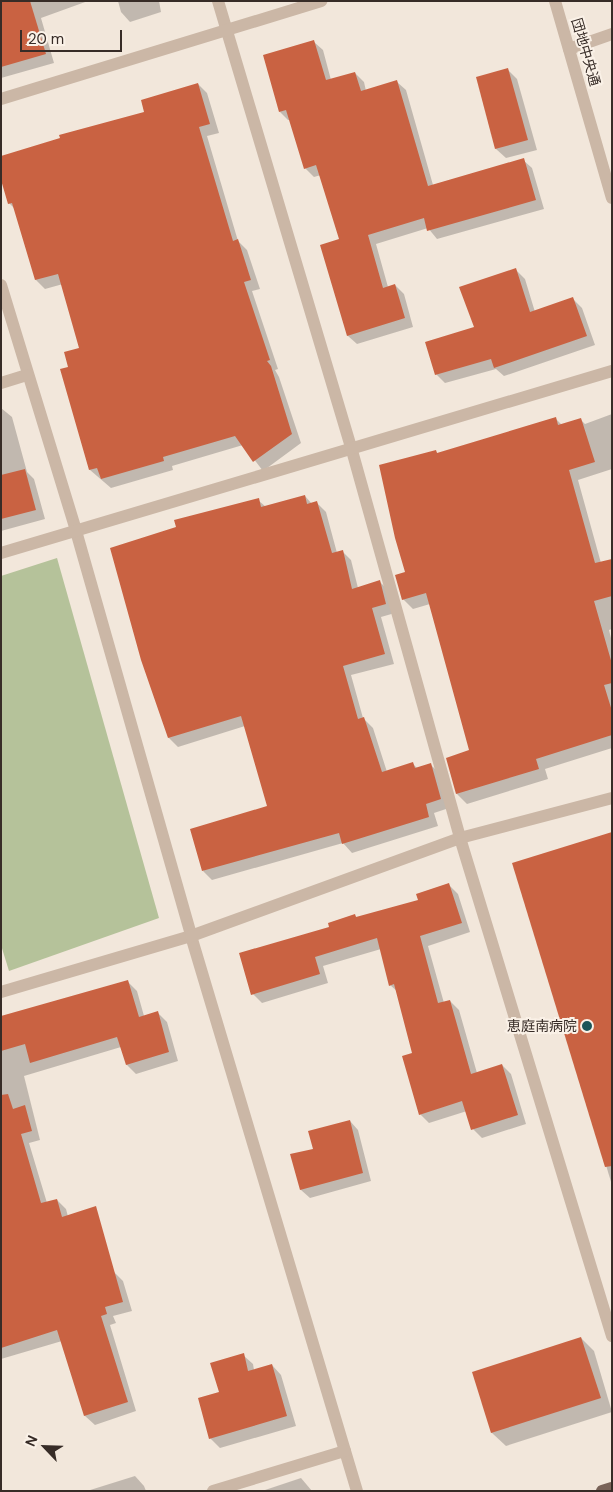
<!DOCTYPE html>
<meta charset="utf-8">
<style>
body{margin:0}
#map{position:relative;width:613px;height:1492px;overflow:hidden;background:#f2e7db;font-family:"DM Sans","Noto Sans JP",sans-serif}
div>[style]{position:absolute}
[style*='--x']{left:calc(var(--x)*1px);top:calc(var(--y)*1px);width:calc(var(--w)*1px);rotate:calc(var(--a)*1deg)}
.green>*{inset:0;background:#b5c29a}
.shadow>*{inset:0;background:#0003}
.building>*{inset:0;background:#c96242}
.minor>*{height:12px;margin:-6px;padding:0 6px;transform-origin:6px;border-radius:6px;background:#cbb7a6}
.major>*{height:12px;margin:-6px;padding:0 6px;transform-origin:6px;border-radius:6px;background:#796358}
.dots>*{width:14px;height:14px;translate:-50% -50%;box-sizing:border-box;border:2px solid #faf1e7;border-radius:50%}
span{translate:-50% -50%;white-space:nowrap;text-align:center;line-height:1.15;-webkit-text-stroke:4px #faf1e7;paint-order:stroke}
.street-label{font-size:14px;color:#372c27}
.poi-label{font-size:14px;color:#372c27}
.right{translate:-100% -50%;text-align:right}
.frame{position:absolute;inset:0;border:2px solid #372c27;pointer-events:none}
.north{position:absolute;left:20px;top:1422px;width:50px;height:50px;-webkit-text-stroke:4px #faf1e7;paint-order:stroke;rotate:294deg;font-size:14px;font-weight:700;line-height:20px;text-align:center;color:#372c27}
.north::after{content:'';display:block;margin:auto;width:18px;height:22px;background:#372c27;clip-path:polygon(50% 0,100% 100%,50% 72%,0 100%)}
.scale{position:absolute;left:20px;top:30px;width:102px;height:22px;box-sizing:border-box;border:2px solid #372c27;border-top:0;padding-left:6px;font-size:15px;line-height:18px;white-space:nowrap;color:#372c27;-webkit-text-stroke:4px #faf1e7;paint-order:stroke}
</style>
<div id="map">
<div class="green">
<div style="clip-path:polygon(57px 558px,159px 918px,9px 971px,1px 945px,1px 576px)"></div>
</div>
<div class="shadow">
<div style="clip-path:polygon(1px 1px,88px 1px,41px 18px,54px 63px,1px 78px)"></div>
<div style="clip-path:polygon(118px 1px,159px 1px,161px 12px,130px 22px,121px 12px)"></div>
<div style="clip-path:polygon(314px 42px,323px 50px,331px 80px,355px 73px,364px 82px,366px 91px,397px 82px,406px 90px,433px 185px,523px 160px,532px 168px,544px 209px,437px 239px,428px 228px,376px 244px,388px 287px,395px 285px,404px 294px,413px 327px,357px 344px,348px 336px,322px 246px,341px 240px,321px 175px,314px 177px,305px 168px,290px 120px,288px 120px,280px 112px)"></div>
<div style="clip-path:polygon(507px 69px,517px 79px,537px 150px,506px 158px,496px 149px)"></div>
<div style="clip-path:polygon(198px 84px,207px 93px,219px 133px,207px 136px,238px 241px,247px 250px,260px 289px,252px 291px,278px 369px,275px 370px,279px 377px,301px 443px,263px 471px,243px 445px,172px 466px,173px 470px,111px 488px,90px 470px,70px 367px,80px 349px,63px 284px,45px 289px,36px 280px,15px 209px,9px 203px,146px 113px)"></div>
<div style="clip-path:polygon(516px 270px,525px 279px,535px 312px,573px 299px,582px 308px,595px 345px,504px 376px,496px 369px,445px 383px,436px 374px,475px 328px)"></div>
<div style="clip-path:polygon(1px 408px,12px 417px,27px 472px,34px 479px,45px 519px,1px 531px)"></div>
<div style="clip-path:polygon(612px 414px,612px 469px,578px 480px,601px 563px,612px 560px,612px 629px,609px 630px,612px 642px,612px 748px,545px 769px,548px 779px,467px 804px,457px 794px,448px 759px,471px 751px,430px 604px,413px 609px,403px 599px,407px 572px,436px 452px,438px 454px,555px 418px,562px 425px,580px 419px,585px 424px)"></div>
<div style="clip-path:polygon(305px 496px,312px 504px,317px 503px,326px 512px,337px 553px,342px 551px,351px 560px,358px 588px,379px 581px,388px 590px,395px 613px,381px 617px,394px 664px,351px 675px,363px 718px,373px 728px,387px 772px,413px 764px,417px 768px,430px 764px,439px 773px,449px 808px,434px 813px,438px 826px,352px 853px,343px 843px,212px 880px,203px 871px,268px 807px,245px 726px,178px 747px,169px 738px,142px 659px,258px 500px,266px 507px)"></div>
<div style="clip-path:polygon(612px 833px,612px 1185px,514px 864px)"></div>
<div style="clip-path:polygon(449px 885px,458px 894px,470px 932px,428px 946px,444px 1003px,450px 1001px,459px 1010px,477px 1073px,502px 1065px,511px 1074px,526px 1124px,482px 1138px,473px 1129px,467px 1111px,429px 1123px,420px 1114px,414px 1054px,398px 992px,390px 985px,381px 949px,323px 966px,328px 983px,262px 1003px,253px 994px,330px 927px,355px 916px,358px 918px,420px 901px)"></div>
<div style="clip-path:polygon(127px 981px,137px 991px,144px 1016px,157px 1012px,167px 1022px,178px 1061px,136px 1074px,127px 1065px,121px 1047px,24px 1076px,40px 1140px,29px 1143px,47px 1203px,57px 1200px,66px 1209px,75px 1243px,1px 1265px,1px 1022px)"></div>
<div style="clip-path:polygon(350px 1121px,358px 1130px,371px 1181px,310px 1198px,301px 1190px,292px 1155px,314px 1150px)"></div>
<div style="clip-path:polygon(114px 1272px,123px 1281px,132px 1311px,113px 1316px,116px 1323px,110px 1325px,136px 1411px,95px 1425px,85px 1416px,62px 1341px,1px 1359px,1px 1308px)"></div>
<div style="clip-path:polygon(581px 1338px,594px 1351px,612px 1412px,506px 1446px,492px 1433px,473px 1373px)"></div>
<div style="clip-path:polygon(243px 1355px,253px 1364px,254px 1370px,272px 1365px,281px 1375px,296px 1426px,220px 1448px,210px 1438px,220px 1393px)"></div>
<div style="clip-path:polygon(135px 1476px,144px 1486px,146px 1491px,87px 1491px)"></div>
<div style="clip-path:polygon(301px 1478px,312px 1491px,262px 1491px)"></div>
</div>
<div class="building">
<div style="clip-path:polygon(1px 1px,30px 1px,46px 54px,1px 67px)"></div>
<div style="clip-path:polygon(314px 40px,326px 80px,355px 72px,361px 91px,397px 80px,428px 186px,524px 158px,536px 200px,427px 231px,424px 218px,368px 235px,383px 288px,395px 284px,405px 318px,347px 336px,320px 245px,339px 239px,316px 165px,304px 169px,286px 110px,279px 112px,263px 55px)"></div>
<div style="clip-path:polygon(508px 68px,528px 140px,495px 149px,476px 77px)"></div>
<div style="clip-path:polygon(198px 83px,210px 124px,199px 127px,233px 241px,238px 239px,251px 280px,244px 282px,270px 360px,267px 361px,271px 366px,292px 434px,253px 462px,235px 436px,163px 457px,164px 461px,101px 479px,97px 468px,89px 470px,60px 369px,68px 367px,64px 352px,79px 348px,58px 274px,35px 280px,12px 203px,8px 204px,1px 180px,1px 156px,60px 138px,59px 135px,144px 112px,141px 100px)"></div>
<div style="clip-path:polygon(516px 268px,530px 312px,573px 297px,587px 336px,494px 368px,491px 359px,435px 375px,425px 342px,474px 327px,459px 287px)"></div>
<div style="clip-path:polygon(556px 417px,558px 425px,581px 418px,595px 462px,569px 470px,595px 563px,612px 559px,612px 596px,594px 601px,612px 664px,612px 683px,604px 685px,612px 711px,612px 735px,536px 759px,539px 769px,456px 794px,446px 758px,469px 750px,426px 593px,402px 600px,395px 575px,405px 572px,395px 538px,379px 465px,436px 450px,437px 453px)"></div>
<div style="clip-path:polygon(25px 469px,36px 510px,1px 519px,1px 475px)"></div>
<div style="clip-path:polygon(305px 495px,307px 504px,317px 501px,332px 553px,343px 550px,352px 589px,380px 580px,386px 604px,372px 608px,385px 654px,343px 666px,358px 719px,364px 717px,382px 772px,413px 762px,415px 768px,431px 763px,441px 799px,426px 804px,429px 817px,342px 844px,339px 833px,202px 871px,190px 829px,267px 806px,241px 716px,168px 738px,141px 660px,110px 548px,176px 527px,174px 520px,259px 498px,261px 507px)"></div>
<div style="clip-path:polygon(612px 832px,612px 1166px,605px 1167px,512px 863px)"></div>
<div style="clip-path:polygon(449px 883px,462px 923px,420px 936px,438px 1003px,450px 1000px,471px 1074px,502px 1064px,518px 1115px,471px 1130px,462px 1101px,419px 1115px,402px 1056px,412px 1053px,394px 984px,389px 986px,377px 938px,315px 957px,320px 974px,251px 995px,239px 953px,329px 927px,328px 923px,355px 914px,356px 917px,418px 900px,416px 894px)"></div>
<div style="clip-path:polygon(128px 980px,139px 1017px,158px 1011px,169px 1052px,126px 1065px,117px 1037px,30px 1063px,25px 1044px,1px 1051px,1px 1016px)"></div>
<div style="clip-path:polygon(8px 1094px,13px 1109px,25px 1105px,32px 1131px,21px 1134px,41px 1203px,57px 1199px,62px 1217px,96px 1206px,123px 1302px,105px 1307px,107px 1314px,101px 1316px,128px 1402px,84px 1416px,57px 1330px,1px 1348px,1px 1095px)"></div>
<div style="clip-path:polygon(350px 1120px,363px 1173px,300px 1190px,290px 1154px,313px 1149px,308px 1131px)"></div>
<div style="clip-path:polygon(581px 1337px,601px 1398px,491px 1433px,472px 1372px)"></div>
<div style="clip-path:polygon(244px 1353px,248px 1371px,272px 1364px,287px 1416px,209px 1439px,198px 1398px,219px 1392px,210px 1363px)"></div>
</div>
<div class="minor">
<div style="--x:218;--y:1;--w:465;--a:73.4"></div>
<div style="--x:351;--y:447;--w:406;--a:74.4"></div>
<div style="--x:460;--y:838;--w:521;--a:73.03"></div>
<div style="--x:555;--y:1;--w:205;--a:73.9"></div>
<div style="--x:569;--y:49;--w:46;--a:-19.2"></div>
<div style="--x:1;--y:99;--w:335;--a:-17"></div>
<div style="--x:1;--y:285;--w:257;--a:73"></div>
<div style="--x:76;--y:531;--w:421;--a:74.1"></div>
<div style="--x:191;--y:936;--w:579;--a:73.35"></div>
<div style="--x:1;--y:383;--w:27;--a:-17"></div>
<div style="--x:1;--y:553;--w:638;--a:-16.59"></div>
<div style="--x:1;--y:992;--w:198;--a:-16.4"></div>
<div style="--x:191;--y:936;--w:286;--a:-20"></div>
<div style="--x:460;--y:838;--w:157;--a:-14.7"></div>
<div style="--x:213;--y:1491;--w:138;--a:-16.9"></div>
</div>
<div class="major">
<div style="--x:602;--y:1491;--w:10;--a:-17"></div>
</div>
<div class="dots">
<div style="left:587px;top:1026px;background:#1c5559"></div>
</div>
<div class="street-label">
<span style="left:586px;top:52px;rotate:74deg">団地中央通</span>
</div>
<div class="poi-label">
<span class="right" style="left:577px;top:1026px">恵庭南病院</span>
</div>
<div class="frame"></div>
<div class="north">N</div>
<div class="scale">20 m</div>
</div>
